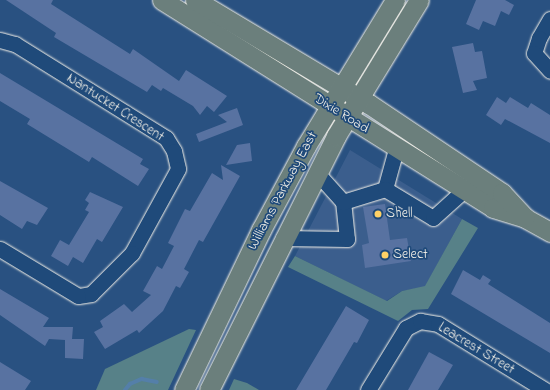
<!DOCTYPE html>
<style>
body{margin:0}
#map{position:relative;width:550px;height:390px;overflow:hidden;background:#295181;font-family:"Indie Flower",sans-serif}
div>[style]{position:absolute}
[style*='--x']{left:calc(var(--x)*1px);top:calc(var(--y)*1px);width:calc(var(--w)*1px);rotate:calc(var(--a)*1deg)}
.built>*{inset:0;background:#3b5e8d}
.green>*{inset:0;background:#578188}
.stream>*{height:3.5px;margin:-1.75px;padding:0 1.75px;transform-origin:1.75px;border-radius:1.75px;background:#547fa9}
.building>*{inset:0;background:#5872a1}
.roads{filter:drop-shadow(0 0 1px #f4f1e8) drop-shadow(0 0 1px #f4f1e8)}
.minor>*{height:15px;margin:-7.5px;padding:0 7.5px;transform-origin:7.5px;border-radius:7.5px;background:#1f4a7a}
.major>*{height:19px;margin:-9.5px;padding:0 9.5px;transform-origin:9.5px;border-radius:9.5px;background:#6b7f7c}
.dots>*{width:11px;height:11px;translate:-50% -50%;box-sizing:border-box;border:2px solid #1f4a7a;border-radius:50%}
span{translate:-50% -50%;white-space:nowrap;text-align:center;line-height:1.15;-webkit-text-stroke:3.5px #1f4a7a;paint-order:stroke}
.street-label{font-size:14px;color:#f4f1e8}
.poi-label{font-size:14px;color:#f4f1e8}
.left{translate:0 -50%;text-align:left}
</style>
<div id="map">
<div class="built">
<div style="clip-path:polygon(350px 150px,462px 219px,425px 287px,402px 291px,386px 301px,295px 256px)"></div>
</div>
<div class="green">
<div style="clip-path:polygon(462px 219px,478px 228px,428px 309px,412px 310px,398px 321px,288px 267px,295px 256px,387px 301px,402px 291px,425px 286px)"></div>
<div style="clip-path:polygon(189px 329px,196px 330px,168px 390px,96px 390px,105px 369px)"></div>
<div style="clip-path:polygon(234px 379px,247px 383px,259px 390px,229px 390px)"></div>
</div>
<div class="stream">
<div style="--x:125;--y:390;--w:8;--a:-50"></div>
<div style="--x:130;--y:384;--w:13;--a:-23"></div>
<div style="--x:142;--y:379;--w:15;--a:11"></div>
</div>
<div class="building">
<div style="clip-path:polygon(6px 0,53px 0,51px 4px,130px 54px,133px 49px,179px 81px,186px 70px,227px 96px,214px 112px,207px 106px,200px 115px,193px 106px,163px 88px,161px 91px,152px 85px,147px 92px,54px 37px,56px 33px)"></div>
<div style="clip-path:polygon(476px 0,505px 0,514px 5px,509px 15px,501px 11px,495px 26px,483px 21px,479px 30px,466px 24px)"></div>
<div style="clip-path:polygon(473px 43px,475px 52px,482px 51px,487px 78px,473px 81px,477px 90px,463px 93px,452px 47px)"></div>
<div style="clip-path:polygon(0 73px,143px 159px,140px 164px,149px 169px,138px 186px,92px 157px,89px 162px,27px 124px,30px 119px,0 101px)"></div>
<div style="clip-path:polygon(497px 97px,506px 103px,510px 97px,528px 108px,531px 103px,550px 115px,550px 143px,505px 119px,501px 125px,486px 115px)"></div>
<div style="clip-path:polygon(237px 108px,243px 125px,199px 142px,196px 134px,227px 122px,218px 115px)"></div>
<div style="clip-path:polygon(250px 143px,252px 161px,226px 165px,237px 145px)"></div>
<div style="clip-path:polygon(221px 165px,240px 176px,203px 242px,199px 240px,184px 269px,189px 272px,180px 288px,176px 286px,163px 311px,139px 333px,137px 330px,105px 349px,94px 332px,103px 327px,100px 321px,124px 304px,132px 312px,151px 295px,143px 291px,157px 266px,162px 269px,174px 246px,168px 243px,185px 209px,190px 211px,212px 173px,223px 180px)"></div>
<div style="clip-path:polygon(0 181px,48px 208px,37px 225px,27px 221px,22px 229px,0 215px)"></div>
<div style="clip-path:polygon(90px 192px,123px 207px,102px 242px,97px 239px,83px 263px,73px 257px,68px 266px,51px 256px,60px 240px,69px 245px,89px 212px,85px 210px,89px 203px,85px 200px)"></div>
<div style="clip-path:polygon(385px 204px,390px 240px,407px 238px,411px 261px,365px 268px,362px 245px,369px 243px,363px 207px)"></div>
<div style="clip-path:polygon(463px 270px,480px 280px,483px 275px,491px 280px,488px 284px,550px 323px,550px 353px,451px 294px)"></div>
<div style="clip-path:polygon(0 289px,49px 318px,43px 327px,73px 327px,72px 339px,84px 339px,83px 359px,65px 358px,65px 340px,49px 339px,45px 346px,0 315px)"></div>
<div style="clip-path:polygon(346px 306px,369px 320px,357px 343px,354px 342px,326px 390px,296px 390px)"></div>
<div style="clip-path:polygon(429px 352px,453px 365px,438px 390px,408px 390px)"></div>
<div style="clip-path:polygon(0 362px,31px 381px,25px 390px,0 390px)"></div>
</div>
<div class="roads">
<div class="minor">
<div style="--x:550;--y:19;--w:22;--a:120"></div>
<div style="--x:539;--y:38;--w:16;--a:108"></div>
<div style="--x:534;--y:53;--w:24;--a:48"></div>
<div style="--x:0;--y:40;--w:16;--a:15"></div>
<div style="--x:15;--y:44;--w:178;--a:31.9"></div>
<div style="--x:166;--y:138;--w:15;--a:58"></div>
<div style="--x:174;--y:151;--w:18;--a:77"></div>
<div style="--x:178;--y:169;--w:96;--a:118.7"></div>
<div style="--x:132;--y:253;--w:58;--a:135"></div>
<div style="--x:91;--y:294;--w:13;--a:171"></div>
<div style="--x:78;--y:296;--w:91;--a:-148.9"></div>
<div style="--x:317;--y:173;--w:39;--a:48"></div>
<div style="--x:385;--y:189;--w:41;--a:-74.6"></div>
<div style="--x:283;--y:238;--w:64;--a:0.9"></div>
<div style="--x:347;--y:239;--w:37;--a:-96"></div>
<div style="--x:343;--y:202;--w:44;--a:-17.2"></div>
<div style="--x:385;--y:189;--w:56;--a:31.1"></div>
<div style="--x:433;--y:218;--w:42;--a:-42.1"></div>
<div style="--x:368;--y:390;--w:73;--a:-58.5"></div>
<div style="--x:406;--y:328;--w:16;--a:-27"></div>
<div style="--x:420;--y:321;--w:18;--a:9"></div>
<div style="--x:438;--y:324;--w:126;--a:31.7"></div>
</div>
<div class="major">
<div style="--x:162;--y:0;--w:391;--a:32.1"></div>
<div style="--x:493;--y:208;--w:34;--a:17"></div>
<div style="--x:525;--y:218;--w:29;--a:29"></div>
<div style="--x:195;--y:0;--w:203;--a:30.9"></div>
<div style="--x:369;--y:104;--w:160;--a:33.8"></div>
<div style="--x:502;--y:193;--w:33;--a:47"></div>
<div style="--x:184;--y:390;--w:178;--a:-64.3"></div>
<div style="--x:261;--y:230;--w:95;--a:-61.8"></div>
<div style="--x:306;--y:146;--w:171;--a:-58.6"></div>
<div style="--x:209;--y:390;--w:284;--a:-63.4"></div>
<div style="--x:336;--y:136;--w:159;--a:-58.6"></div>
</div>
</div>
<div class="dots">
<div style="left:378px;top:214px;background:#ffd166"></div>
<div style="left:385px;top:255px;background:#ffd166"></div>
</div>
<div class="street-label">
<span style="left:115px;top:108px;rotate:33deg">Nantucket Crescent</span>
<span style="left:341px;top:114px;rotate:32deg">Dixie Road</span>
<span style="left:283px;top:191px;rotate:-62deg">Williams Parkway East</span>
<span style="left:476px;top:349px;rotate:31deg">Leacrest Street</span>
</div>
<div class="poi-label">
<span class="left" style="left:386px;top:214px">Shell</span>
<span class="left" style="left:393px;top:255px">Select</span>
</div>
</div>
